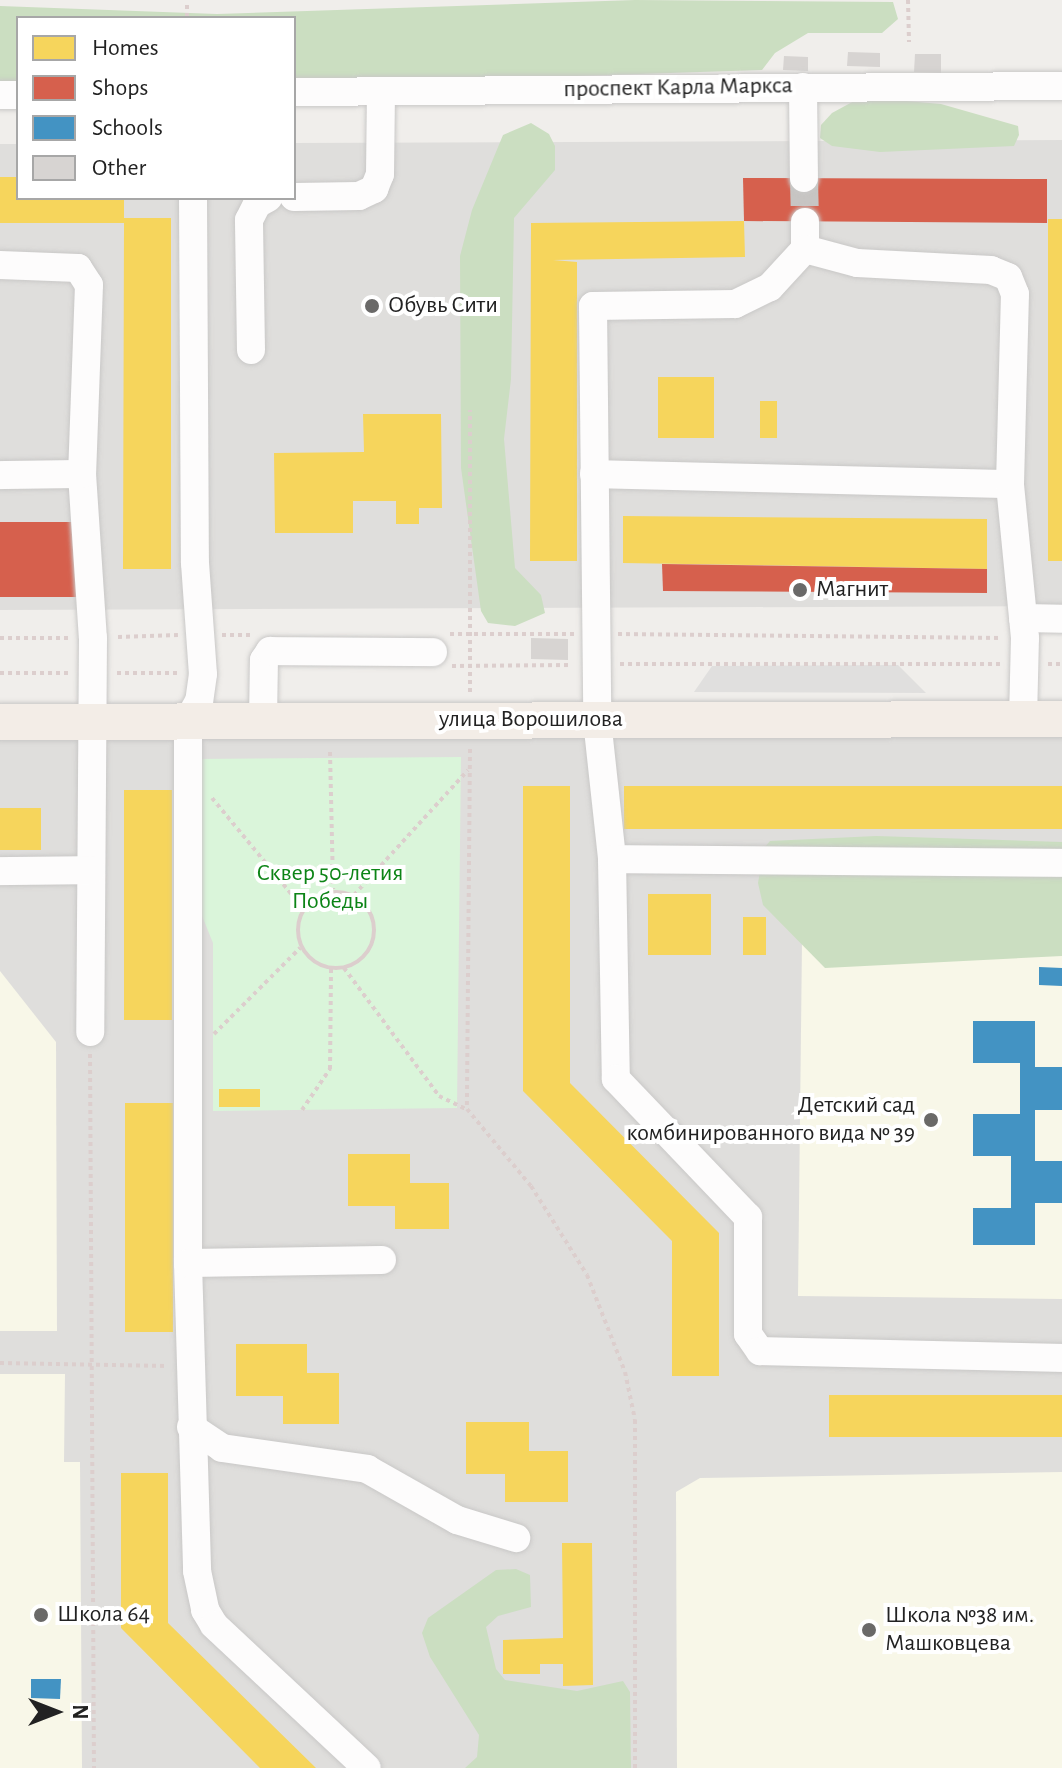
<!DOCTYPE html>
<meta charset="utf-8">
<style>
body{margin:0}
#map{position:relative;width:1062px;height:1768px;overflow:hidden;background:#f0eeeb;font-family:"Alegreya Sans",sans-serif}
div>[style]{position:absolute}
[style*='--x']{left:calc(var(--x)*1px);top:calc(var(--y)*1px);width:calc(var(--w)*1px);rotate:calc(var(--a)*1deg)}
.residential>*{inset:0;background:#dfdedc}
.education>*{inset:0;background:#f8f7e8}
.forest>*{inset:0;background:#cbdec1}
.park>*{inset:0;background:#daf5da}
.parking>*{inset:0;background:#e0dfde}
.homes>*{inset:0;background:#f6d55c}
.shops>*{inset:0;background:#d6604d}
.schools>*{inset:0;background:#4393c3}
.building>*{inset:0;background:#d7d4d2}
.minor-tunnel>*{height:28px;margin-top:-14px;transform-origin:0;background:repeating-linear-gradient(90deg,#c7c5c3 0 28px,transparent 0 42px)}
.path>*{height:4px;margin-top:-2px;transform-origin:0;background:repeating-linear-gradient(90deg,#dccecd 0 4px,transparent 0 8px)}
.path>.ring{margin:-2px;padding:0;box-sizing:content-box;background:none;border:4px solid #dccecd;border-radius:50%}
.roads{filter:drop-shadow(0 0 2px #c9c8c7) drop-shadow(0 0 2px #c9c8c7)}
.minor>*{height:28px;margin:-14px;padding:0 14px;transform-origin:14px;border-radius:14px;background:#fdfcfc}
.major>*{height:36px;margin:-18px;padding:0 18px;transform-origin:18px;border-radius:18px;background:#f3ede7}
.dots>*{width:22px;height:22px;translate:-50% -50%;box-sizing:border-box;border:4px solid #fff;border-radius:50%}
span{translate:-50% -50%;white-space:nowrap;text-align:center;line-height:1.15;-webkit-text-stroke:8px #fff;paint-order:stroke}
.street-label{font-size:24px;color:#222}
.poi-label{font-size:24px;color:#222}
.left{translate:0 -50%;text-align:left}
.right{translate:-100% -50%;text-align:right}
.park-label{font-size:24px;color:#0c8416}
.legend{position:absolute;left:16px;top:16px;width:280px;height:184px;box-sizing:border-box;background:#fff;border:2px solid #a7a7a7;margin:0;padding:10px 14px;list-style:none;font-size:24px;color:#222}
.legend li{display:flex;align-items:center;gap:16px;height:40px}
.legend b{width:40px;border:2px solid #a7a7a7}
.north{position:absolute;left:16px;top:1672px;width:80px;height:80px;-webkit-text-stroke:6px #fff;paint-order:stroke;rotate:90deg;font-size:22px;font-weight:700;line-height:32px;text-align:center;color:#222}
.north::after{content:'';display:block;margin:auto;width:28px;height:36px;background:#222;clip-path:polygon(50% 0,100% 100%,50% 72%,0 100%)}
</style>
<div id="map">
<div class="residential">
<div style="clip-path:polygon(1062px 140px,1062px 606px,0 610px,0 144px,18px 144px,18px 198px,294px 198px,294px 143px)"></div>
<div style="clip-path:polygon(1062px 731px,1062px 1768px,0 1768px,0 740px)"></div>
</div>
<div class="education">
<div style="clip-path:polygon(802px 942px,1062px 945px,1062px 1299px,798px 1296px)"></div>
<div style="clip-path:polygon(0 971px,56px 1042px,57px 1331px,0 1331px)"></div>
<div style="clip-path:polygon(0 1374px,65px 1374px,64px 1462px,80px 1462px,82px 1768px,0 1768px)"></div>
<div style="clip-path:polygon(1062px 1472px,1062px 1768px,677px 1768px,676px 1492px,700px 1478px)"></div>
</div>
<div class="forest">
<div style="clip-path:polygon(635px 0,893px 2px,898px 19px,882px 33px,808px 33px,775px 53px,762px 70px,294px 85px,294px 18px,18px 18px,18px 89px,0 88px,0 6px,217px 14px)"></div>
<div style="clip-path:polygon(884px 99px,941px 104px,1018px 126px,1019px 135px,1014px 146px,880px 152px,832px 146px,820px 138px,821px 125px,832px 113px,854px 101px)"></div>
<div style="clip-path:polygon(531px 123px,549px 134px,555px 146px,555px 170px,514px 218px,511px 379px,504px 439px,515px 568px,541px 595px,545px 613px,515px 626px,488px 623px,481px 611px,461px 468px,460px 256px,472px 210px,503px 135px)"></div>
<div style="clip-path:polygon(876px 836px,1062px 842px,1062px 956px,825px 968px,763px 905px,758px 883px,764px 848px,770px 841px)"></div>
<div style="clip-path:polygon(516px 1569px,530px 1575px,531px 1607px,498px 1616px,486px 1627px,496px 1669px,505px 1680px,577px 1691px,623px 1681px,630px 1692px,631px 1768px,465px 1768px,477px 1757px,479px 1735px,430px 1657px,422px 1633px,428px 1618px,496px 1570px)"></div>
</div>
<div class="park">
<div style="clip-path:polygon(461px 757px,457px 1108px,213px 1111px,213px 943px,196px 901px,196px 759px)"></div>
</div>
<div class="parking">
<div style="clip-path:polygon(898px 665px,926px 693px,694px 692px,712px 666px)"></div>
</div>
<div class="homes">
<div style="clip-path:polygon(0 177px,18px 177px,18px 198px,124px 198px,124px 218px,171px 218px,171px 569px,123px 569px,124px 223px,0 223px)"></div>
<div style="clip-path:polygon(1048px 219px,1062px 219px,1062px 561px,1048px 561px)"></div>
<div style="clip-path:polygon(744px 221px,745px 257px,553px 260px,577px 262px,577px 561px,530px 561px,531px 223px)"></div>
<div style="clip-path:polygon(658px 377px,714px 377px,714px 438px,658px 438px)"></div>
<div style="clip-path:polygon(760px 401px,777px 401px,777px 438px,760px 438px)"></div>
<div style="clip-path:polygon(363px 414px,441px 414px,442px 508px,419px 508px,419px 524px,396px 524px,396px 501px,353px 501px,353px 533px,275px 533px,274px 453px,364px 452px)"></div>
<div style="clip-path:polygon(623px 516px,987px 519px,987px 569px,623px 563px)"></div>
<div style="clip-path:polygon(523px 786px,570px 786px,570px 1083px,719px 1233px,719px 1376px,672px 1376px,672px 1241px,523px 1091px)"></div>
<div style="clip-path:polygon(624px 786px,1062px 786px,1062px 829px,624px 829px)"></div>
<div style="clip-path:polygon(124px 790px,172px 790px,172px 1020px,124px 1020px)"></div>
<div style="clip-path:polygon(0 808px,41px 808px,41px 850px,0 850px)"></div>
<div style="clip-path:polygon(648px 894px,711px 894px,711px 955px,648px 955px)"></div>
<div style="clip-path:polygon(743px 917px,766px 917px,766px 955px,743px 955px)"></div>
<div style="clip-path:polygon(219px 1089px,260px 1089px,260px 1107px,219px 1107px)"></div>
<div style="clip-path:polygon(125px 1103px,173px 1103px,173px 1332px,125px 1332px)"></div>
<div style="clip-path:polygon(348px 1154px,410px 1154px,410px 1183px,449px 1183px,449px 1229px,395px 1229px,395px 1206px,348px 1206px)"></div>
<div style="clip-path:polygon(236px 1344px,307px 1344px,307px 1373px,339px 1373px,339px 1424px,283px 1424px,283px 1396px,236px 1396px)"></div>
<div style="clip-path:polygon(829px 1395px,1062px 1395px,1062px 1437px,829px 1437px)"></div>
<div style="clip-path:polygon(466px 1422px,529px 1422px,529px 1451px,568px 1451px,568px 1502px,505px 1502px,505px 1474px,466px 1474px)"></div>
<div style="clip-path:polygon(121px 1473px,168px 1473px,168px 1623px,316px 1768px,260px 1768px,121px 1628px)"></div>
<div style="clip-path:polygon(562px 1543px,592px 1543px,593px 1685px,563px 1686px,563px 1664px,540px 1664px,540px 1674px,503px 1674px,503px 1640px,563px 1638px)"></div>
</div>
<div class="shops">
<div style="clip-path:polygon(743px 178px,1047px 179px,1047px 223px,744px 221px)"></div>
<div style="clip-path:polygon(0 522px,78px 522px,78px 597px,0 597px)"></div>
<div style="clip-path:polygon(662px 564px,987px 569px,987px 593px,663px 591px)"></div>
</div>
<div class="schools">
<div style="clip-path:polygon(1039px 967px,1062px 968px,1062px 986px,1039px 985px)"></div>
<div style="clip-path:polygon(973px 1021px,1035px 1021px,1035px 1067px,1062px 1067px,1062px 1110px,1035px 1110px,1035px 1161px,1062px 1161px,1062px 1203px,1035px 1203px,1035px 1245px,973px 1245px,973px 1208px,1011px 1208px,1011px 1156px,973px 1156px,973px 1114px,1020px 1114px,1020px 1063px,973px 1063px)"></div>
<div style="clip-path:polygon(31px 1679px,61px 1679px,60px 1699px,31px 1698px)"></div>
</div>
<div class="building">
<div style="clip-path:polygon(848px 52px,880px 53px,880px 67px,847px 66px)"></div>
<div style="clip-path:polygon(915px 54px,941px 54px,941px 73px,914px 72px)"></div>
<div style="clip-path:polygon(784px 56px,808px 57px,808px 71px,783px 70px)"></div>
<div style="clip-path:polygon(531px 638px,568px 639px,568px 660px,531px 659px)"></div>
</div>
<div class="minor-tunnel">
<div style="--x:804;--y:178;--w:44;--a:88.7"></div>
</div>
<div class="path">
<div style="--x:908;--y:0;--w:42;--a:88.6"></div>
<div style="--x:187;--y:5;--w:13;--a:90"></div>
<div style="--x:450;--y:634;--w:124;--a:0"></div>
<div style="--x:618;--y:634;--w:384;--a:0.6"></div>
<div style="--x:222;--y:635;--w:32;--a:0"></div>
<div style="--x:118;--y:637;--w:60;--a:-1.9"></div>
<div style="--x:0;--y:638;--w:70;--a:0"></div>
<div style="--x:620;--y:664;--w:380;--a:0"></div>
<div style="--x:1048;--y:664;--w:14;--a:0"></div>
<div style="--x:452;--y:666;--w:120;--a:-0.5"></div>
<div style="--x:0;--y:673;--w:68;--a:0"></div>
<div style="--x:117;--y:673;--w:63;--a:0"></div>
<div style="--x:470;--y:692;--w:282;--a:-90"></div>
<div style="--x:470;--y:749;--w:360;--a:90.5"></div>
<div style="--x:467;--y:1109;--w:100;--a:50.3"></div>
<div style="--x:531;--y:1186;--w:105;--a:57.8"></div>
<div style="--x:587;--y:1275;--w:104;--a:68.6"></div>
<div style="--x:625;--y:1372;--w:49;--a:78.2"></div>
<div style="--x:635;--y:1420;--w:348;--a:90"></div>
<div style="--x:330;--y:752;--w:137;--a:88.7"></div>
<div style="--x:212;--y:798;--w:143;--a:50.4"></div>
<div class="ring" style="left:298px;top:892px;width:72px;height:72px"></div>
<div style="--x:354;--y:895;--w:169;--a:-47.6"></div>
<div style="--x:344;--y:968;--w:159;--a:53.4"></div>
<div style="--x:439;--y:1096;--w:30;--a:26"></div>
<div style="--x:214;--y:1034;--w:122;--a:-45"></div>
<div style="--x:90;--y:1054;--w:714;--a:89.68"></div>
<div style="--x:302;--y:1110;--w:50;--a:-55.7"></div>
<div style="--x:330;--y:1069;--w:101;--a:-89.4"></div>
<div style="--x:0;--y:1363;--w:168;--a:1"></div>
</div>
<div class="roads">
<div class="minor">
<div style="--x:803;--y:87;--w:91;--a:89.4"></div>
<div style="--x:294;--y:92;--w:768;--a:-0.45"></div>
<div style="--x:0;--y:95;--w:18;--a:0"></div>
<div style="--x:294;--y:197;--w:65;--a:-0.9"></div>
<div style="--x:359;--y:196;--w:17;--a:-25"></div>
<div style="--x:374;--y:189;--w:16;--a:-68"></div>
<div style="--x:380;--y:174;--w:83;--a:-89.3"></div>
<div style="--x:193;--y:198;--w:365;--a:89.7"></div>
<div style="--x:195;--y:563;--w:111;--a:85.9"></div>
<div style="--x:203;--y:674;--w:27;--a:98"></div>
<div style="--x:199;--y:701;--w:23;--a:119"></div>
<div style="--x:188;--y:721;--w:542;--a:90"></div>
<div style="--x:188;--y:1263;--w:308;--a:88.3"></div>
<div style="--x:197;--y:1571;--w:40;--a:78"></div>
<div style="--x:205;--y:1610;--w:17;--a:59"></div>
<div style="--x:214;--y:1625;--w:209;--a:43.1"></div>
<div style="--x:805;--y:222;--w:27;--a:90"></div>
<div style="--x:0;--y:265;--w:78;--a:2.2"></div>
<div style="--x:78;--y:268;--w:20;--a:57"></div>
<div style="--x:89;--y:285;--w:189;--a:92.1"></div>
<div style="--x:82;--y:474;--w:164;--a:86.2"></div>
<div style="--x:93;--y:638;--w:394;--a:90.4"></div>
<div style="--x:251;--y:350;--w:130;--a:-90.9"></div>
<div style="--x:249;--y:220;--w:18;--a:-63"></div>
<div style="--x:257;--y:204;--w:13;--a:-29"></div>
<div style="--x:594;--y:474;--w:416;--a:1.4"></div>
<div style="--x:0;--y:475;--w:82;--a:-0.7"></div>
<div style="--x:1023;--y:618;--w:39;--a:1"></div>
<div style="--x:1023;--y:719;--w:81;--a:-88.6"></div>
<div style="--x:1025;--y:638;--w:155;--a:-95.6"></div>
<div style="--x:1010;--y:484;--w:190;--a:-88.5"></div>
<div style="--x:1015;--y:294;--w:18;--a:-112"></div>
<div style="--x:1008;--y:277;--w:18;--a:-158"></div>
<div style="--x:991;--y:270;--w:134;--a:-177"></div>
<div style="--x:857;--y:263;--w:54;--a:-164.9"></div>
<div style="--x:805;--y:249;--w:52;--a:132.6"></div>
<div style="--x:770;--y:287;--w:39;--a:154"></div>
<div style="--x:735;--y:304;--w:142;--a:179.2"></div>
<div style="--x:593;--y:306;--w:414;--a:89.4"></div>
<div style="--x:597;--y:720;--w:140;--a:83.8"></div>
<div style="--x:612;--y:859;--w:220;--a:89"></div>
<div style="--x:616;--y:1079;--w:191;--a:46.3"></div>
<div style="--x:748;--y:1217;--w:117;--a:90"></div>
<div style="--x:748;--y:1334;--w:21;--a:55"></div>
<div style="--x:760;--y:1351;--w:302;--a:1.3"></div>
<div style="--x:263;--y:721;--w:61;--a:-89.1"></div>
<div style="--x:264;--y:660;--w:11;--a:-56"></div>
<div style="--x:270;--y:651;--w:163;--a:0.4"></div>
<div style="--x:612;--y:859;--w:450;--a:0.5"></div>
<div style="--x:0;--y:871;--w:91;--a:-0.6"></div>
<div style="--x:188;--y:1263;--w:194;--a:-0.9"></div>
<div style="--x:191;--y:1427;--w:37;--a:34"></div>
<div style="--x:222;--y:1448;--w:147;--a:8.2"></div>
<div style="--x:367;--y:1469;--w:103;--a:29.5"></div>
<div style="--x:457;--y:1520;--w:62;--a:17"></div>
</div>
<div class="major">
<div style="--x:0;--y:722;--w:1062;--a:-0.16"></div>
</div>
</div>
<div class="dots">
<div style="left:372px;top:306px;background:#6a6968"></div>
<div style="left:800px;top:590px;background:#6a6968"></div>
<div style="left:931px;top:1120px;background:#6a6968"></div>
<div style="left:41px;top:1615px;background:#6a6968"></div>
<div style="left:869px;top:1630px;background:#6a6968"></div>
</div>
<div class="street-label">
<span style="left:678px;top:88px;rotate:-1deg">проспект Карла Маркса</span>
<span style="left:531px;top:720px">улица Ворошилова</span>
</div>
<div class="poi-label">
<span class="left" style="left:388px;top:306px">Обувь Сити</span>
<span class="left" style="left:816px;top:590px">Магнит</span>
<span class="right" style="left:915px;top:1120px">Детский сад<br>комбинированного вида № 39</span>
<span class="left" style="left:57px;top:1615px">Школа 64</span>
<span class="left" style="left:885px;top:1630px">Школа №38 им.<br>Машковцева</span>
</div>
<div class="park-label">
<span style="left:330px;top:888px">Сквер 50-летия<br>Победы</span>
</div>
<ul class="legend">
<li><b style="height:22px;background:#f6d55c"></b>Homes</li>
<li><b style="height:22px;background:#d6604d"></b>Shops</li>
<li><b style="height:22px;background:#4393c3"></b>Schools</li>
<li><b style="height:22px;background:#d7d4d2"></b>Other</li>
</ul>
<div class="north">N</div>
</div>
